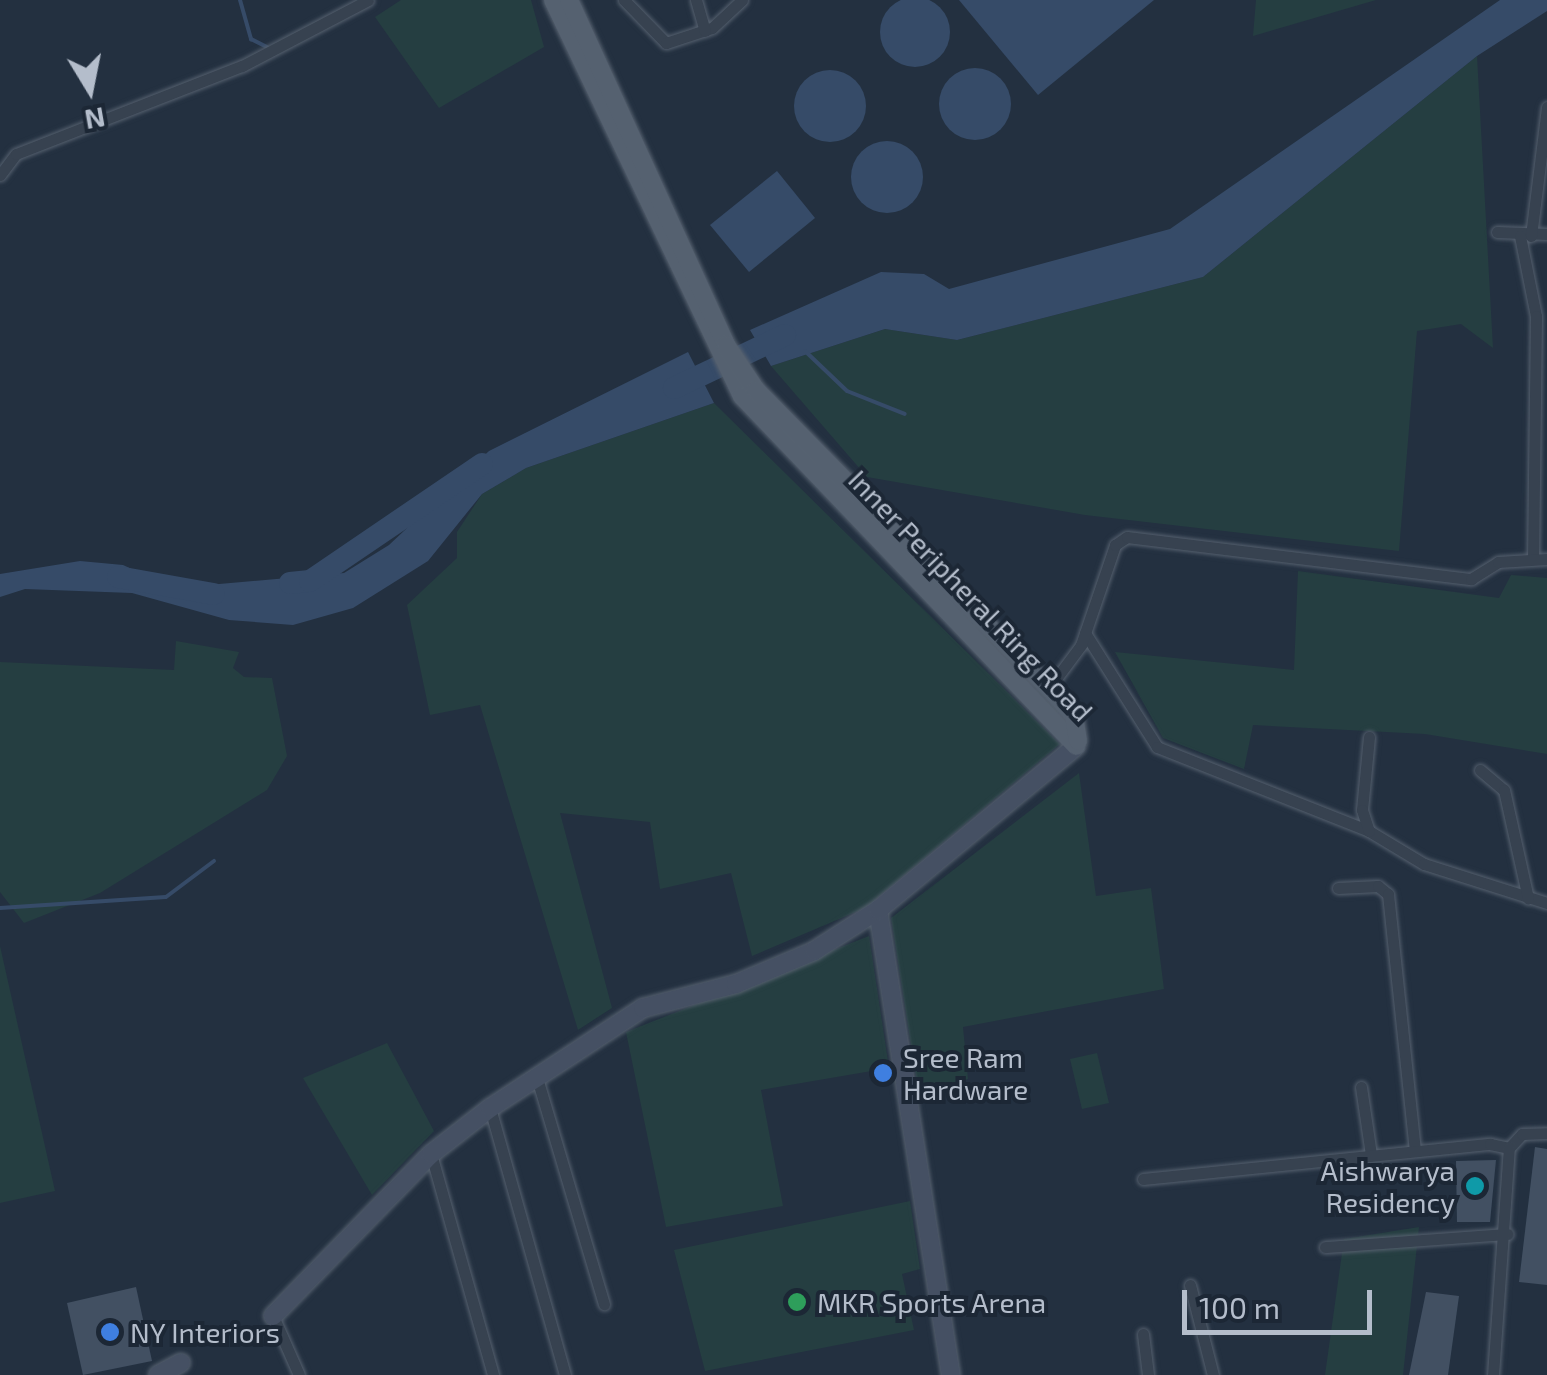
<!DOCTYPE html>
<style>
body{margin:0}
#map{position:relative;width:1547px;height:1375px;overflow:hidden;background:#233040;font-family:"Exo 2",sans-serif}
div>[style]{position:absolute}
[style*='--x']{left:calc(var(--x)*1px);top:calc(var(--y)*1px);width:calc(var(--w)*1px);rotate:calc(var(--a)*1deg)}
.green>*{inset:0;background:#253e41}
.water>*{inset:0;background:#364b68}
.round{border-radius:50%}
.stream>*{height:4px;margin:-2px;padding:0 2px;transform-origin:2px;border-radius:2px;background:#364b68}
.river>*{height:22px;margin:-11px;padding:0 11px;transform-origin:11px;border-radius:11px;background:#364b68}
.building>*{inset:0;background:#425062}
.roads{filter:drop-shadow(0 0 2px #55606e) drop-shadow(0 0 2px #55606e)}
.street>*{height:11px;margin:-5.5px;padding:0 5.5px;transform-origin:5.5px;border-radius:5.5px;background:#374250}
.secondary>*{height:18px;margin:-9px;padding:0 9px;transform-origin:9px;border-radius:9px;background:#455063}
.primary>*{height:18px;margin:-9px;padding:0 9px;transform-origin:9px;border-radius:9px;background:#556170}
.dots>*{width:28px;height:28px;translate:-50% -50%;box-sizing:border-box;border:5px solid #1c2735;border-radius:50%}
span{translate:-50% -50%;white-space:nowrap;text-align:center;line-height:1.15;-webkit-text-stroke:8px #1c2735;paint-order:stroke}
.street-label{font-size:28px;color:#b4bdcb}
.poi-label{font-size:28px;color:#b4bdcb}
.left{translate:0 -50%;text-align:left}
.right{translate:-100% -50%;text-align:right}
.north{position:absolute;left:40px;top:40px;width:100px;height:100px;-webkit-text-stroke:8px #1c2735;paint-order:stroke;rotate:170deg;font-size:28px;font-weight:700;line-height:40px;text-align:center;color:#b4bdcb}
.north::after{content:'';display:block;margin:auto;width:35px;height:45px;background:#b4bdcb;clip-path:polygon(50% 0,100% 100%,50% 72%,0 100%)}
.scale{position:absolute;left:1182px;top:1290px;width:190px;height:45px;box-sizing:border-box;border:5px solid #b4bdcb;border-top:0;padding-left:12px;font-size:30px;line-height:35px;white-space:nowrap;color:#b4bdcb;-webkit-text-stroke:8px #1c2735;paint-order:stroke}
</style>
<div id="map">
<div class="green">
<div style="clip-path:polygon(401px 0,531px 0,544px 47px,439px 108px,375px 17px)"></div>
<div style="clip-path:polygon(1256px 0,1376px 0,1253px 36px)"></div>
<div style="clip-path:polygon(1477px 56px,1493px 348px,1461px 324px,1417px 331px,1399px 551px,1085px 515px,867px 477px,771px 366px,885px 329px,957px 340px,1203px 277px)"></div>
<div style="clip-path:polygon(714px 403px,1060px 744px,865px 908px,752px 956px,731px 873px,660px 889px,650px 822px,560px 813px,612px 1008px,578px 1030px,480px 705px,430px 715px,407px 605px,457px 558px,457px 532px,482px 494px,526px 468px)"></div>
<div style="clip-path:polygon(1298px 571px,1499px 598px,1511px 575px,1547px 578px,1547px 754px,1425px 734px,1253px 725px,1244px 769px,1163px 738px,1115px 652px,1294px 670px)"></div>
<div style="clip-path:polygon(176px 641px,239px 652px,233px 668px,244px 677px,272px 678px,287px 756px,267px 790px,100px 893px,24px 923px,0 892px,0 662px,174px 670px)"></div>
<div style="clip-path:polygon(1079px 773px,1096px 896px,1151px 888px,1164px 989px,963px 1027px,968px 1079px,919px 1096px,891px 918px)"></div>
<div style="clip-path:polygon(869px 936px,889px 1068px,761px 1090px,783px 1206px,666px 1227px,626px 1032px)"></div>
<div style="clip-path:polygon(0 946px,55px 1191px,0 1203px)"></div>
<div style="clip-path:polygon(387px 1043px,434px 1131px,372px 1195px,303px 1078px)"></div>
<div style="clip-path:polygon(1097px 1053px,1109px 1103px,1082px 1109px,1070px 1059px)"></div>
<div style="clip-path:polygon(910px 1201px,920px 1269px,902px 1274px,914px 1330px,705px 1371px,674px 1250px)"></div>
<div style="clip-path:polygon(1419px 1227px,1403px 1375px,1325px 1375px,1344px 1239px)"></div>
</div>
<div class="water">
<div class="round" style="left:880px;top:-3px;width:70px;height:70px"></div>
<div style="clip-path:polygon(959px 0,1154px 0,1038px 95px)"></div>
<div style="clip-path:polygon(1500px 0,1547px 0,1547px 11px,1477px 56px,1203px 277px,957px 340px,885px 329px,771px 366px,750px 330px,881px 272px,924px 274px,949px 289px,1170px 229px)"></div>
<div class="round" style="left:939px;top:68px;width:72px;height:72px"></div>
<div class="round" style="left:794px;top:70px;width:72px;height:72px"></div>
<div class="round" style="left:851px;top:141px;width:72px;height:72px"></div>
<div style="clip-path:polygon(777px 171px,815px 218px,749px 272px,710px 225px)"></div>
<div style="clip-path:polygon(688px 352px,714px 403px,526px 468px,482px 494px,428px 561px,353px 608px,293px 625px,229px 620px,132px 593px,25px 589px,0 597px,0 574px,80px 561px,123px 565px,174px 588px,344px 573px,389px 545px,489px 451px)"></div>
</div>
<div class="stream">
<div style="--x:240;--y:0;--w:41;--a:74.2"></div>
<div style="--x:251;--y:39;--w:20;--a:27"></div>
<div style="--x:805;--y:351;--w:58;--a:43.6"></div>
<div style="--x:847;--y:391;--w:62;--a:21.6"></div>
<div style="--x:0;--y:908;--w:166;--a:-3.8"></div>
<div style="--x:166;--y:897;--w:60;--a:-36.9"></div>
</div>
<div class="river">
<div style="--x:674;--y:388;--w:123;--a:-25.5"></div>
<div style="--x:118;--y:577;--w:97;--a:10.1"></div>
<div style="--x:290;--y:583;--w:20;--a:-6"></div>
<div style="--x:310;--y:581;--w:208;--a:-34.2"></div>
</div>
<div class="building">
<div style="clip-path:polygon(1535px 1147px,1547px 1149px,1547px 1285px,1519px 1282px)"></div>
<div style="clip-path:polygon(1496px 1160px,1490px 1222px,1457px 1222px,1456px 1161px)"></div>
<div style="clip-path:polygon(136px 1287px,152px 1361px,83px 1375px,67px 1303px)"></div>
<div style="clip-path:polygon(1426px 1292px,1459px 1296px,1448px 1375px,1409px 1375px)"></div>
</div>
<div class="roads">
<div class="street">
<div style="--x:624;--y:0;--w:60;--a:45.7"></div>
<div style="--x:666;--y:43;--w:48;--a:-18.1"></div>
<div style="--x:712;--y:28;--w:41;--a:-43"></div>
<div style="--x:696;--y:0;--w:32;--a:74"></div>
<div style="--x:0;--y:175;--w:26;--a:-53"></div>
<div style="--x:16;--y:154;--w:243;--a:-21.3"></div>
<div style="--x:242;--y:66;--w:142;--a:-27.6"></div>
<div style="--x:1497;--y:232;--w:50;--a:2.3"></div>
<div style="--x:1520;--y:236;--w:82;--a:78.7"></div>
<div style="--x:1536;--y:316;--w:242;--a:90.7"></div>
<div style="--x:1531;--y:236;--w:130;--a:-82.9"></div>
<div style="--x:1085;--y:633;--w:135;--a:57.7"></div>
<div style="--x:1157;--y:747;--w:228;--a:21.6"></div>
<div style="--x:1369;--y:831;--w:64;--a:31"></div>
<div style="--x:1424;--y:864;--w:129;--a:17.6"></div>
<div style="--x:1049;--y:688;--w:54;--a:-53.3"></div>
<div style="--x:1081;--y:645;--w:106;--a:-71.2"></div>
<div style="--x:1115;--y:545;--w:14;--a:-34"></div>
<div style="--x:1127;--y:537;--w:347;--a:7"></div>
<div style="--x:1471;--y:579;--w:32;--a:-32"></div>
<div style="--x:1498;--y:562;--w:49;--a:-3.5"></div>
<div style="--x:1369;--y:737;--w:73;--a:95.5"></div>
<div style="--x:1362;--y:810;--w:22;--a:72"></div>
<div style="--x:1480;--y:770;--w:31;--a:40"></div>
<div style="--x:1504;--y:790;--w:111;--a:77.5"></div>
<div style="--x:1338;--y:888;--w:40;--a:-2.9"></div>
<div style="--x:1378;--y:886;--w:13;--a:39"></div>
<div style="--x:1388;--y:894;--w:258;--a:84"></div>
<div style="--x:537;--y:1078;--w:236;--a:73.5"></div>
<div style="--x:1361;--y:1087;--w:69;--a:81.6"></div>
<div style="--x:490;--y:1108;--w:277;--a:74.3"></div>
<div style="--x:1509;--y:1148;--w:19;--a:-47"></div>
<div style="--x:1522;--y:1134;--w:25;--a:-2"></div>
<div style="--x:431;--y:1154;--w:230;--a:74.3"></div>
<div style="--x:1143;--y:1179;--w:349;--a:-5.8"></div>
<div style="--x:1490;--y:1144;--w:19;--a:12"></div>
<div style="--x:1325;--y:1247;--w:183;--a:-4.1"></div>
<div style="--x:1190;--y:1285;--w:93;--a:75.7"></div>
<div style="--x:273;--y:1316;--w:64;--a:66.2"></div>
<div style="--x:1143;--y:1334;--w:41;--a:83"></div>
<div style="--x:1493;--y:1375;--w:228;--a:-86"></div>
</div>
<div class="secondary">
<div style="--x:878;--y:910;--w:471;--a:81.1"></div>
<div style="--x:273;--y:1316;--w:226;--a:-45.7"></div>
<div style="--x:431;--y:1154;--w:75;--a:-37.9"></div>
<div style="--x:490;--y:1108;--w:183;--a:-33.2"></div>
<div style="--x:643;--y:1008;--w:96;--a:-14.5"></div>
<div style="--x:736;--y:984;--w:85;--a:-22.9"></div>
<div style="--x:814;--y:951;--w:76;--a:-32.6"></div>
<div style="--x:878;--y:910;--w:257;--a:-39.6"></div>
<div style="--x:158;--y:1375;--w:26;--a:-28"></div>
</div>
<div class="primary">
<div style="--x:553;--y:0;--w:439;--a:64.5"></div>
<div style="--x:742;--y:396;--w:484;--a:46.3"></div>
<div style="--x:569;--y:0;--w:379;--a:65.5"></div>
<div style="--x:726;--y:345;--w:54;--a:56.3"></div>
<div style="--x:756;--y:390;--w:418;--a:45.5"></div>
<div style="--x:1049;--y:688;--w:38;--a:48"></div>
<div style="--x:1074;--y:716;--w:25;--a:81"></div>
</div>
</div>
<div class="dots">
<div style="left:883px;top:1073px;background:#3f7fe0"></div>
<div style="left:1475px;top:1186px;background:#0f9aa8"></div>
<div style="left:797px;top:1302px;background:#2e9e5b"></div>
<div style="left:110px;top:1332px;background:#3f7fe0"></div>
</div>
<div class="street-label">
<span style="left:971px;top:595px;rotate:46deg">Inner Peripheral Ring Road</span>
</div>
<div class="poi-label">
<span class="left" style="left:903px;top:1073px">Sree Ram<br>Hardware</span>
<span class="right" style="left:1455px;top:1186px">Aishwarya<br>Residency</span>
<span class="left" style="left:817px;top:1302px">MKR Sports Arena</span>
<span class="left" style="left:130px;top:1332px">NY Interiors</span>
</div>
<div class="north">N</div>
<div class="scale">100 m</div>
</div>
